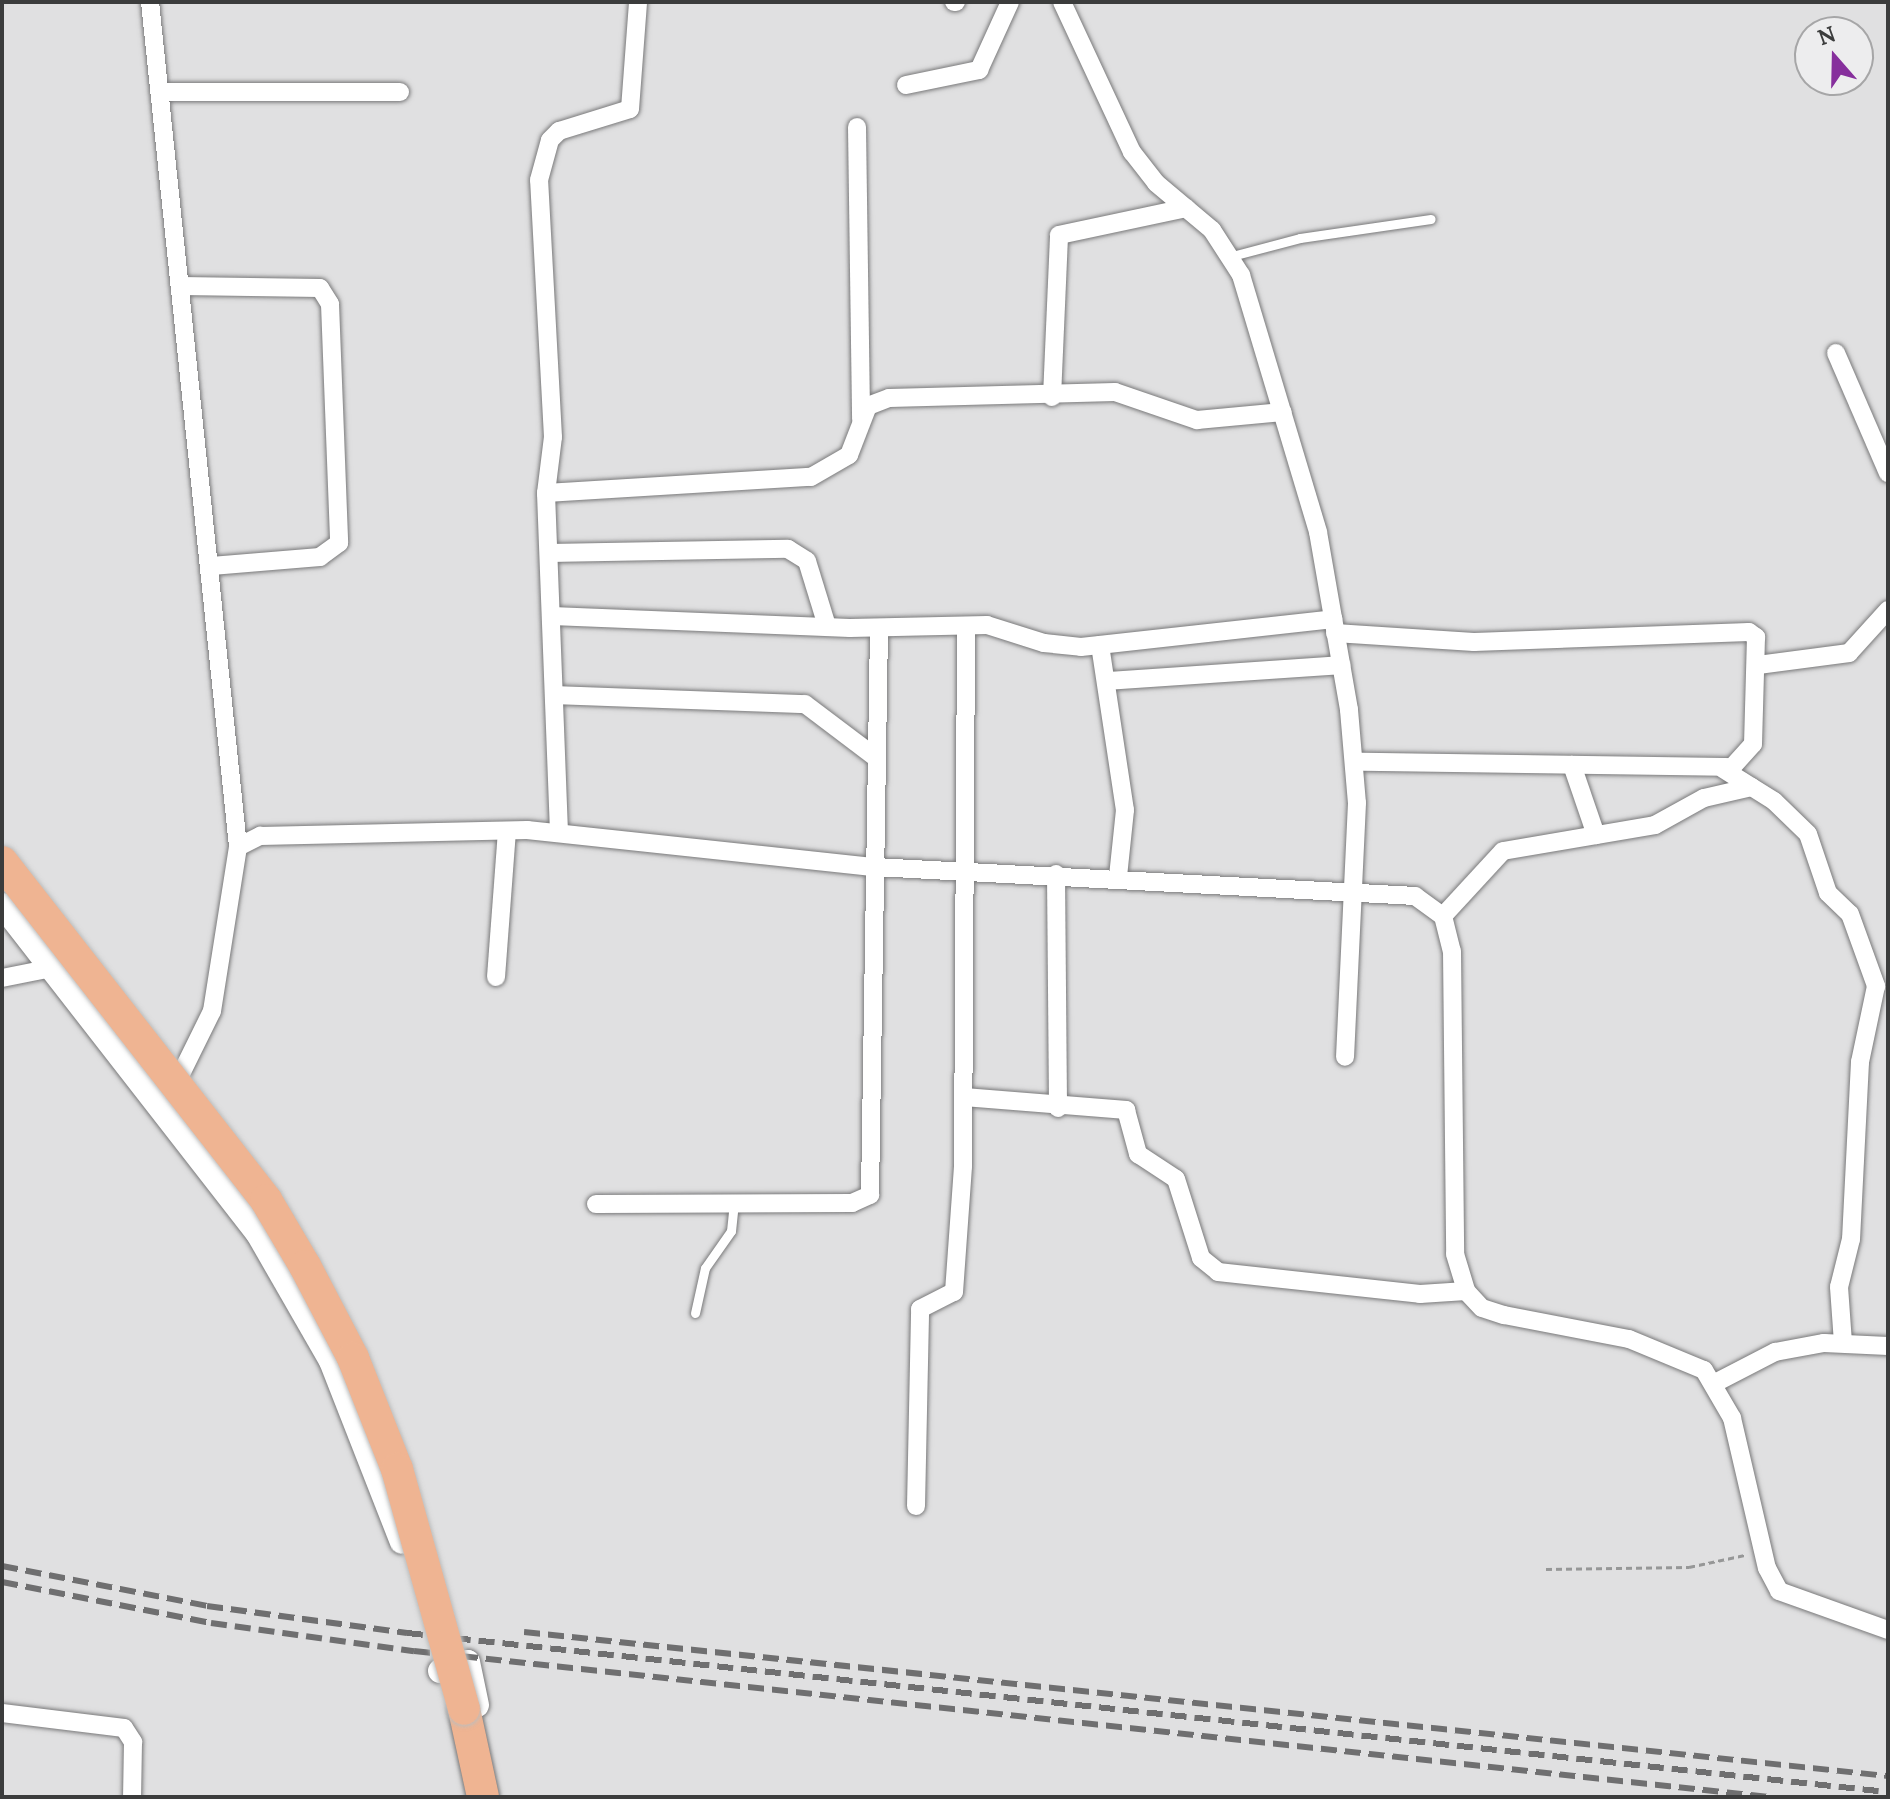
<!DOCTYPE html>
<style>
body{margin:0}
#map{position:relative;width:1890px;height:1799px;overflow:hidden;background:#e0e0e1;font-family:Lora,serif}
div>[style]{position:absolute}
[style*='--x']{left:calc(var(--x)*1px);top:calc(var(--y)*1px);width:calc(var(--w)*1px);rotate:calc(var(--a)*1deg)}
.path>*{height:3px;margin-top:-1.5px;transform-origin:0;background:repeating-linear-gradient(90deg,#969797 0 6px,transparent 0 10px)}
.roads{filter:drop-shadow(0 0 2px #79797a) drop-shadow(0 0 2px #79797a)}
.service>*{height:9px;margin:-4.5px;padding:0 4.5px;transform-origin:4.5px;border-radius:4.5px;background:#fff}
.minor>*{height:18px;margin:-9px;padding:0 9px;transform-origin:9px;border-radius:9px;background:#fff}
.tertiary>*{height:24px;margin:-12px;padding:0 12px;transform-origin:12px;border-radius:12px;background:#fff}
.trunk>*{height:32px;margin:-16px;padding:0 16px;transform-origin:16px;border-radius:16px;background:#efb492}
.rail>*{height:6px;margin-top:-3px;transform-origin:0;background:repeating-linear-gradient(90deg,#6f6f70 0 16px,transparent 0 24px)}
.bridges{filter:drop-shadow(0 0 2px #bcbdbd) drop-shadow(0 0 2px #bcbdbd)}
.trunk-bridge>*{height:32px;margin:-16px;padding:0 16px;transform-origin:16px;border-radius:16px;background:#efb492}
span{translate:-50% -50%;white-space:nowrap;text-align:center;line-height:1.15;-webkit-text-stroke:7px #ededee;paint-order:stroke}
.frame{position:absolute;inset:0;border:4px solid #3b3c3c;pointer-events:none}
.north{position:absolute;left:1794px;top:16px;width:80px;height:80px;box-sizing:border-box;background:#ededee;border:2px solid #a6a6a7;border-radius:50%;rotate:340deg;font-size:22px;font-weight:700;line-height:32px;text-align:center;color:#3b3c3c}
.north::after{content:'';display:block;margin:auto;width:28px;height:36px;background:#862f9c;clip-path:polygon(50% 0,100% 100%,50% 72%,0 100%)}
</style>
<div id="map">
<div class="path">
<div style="--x:1546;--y:1569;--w:143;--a:-0.8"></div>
<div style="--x:1689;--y:1567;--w:57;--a:-12.1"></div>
</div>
<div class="roads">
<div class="service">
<div style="--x:1232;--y:256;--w:70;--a:-14.8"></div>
<div style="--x:1300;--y:238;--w:132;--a:-8.3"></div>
<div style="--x:695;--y:1313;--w:46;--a:-77.5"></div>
<div style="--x:705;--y:1268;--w:45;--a:-54.9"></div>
<div style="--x:731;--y:1231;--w:28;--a:-84"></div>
</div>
<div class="minor">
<div style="--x:150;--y:2;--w:850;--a:84.05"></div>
<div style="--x:954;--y:2;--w:2;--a:0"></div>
<div style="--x:1062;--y:2;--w:166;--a:65"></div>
<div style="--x:1132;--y:152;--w:39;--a:52"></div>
<div style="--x:1156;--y:183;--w:73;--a:40"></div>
<div style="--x:1212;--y:230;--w:54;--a:57.2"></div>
<div style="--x:1241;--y:275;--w:268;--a:73.3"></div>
<div style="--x:1318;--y:532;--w:181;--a:80.1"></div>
<div style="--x:1349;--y:710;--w:93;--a:85.1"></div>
<div style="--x:1357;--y:803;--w:254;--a:92.7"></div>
<div style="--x:906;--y:85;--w:75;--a:-11.6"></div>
<div style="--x:979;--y:70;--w:75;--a:-65.5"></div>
<div style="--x:160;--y:92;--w:240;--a:0"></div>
<div style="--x:857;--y:127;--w:292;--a:89.2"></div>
<div style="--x:181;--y:286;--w:139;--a:0.8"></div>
<div style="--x:320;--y:288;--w:19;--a:58"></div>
<div style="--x:330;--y:304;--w:239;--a:87.8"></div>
<div style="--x:339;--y:543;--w:24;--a:144"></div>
<div style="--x:320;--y:557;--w:109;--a:175.3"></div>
<div style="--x:1836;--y:353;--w:131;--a:66.6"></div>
<div style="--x:1052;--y:397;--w:162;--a:-87.5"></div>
<div style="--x:1059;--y:235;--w:130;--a:-12"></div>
<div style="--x:546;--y:493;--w:265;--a:-3.5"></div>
<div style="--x:811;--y:477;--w:44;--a:-30.1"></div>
<div style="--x:849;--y:455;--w:53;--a:-68.8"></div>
<div style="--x:868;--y:406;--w:22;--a:-21"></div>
<div style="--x:889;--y:398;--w:226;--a:-1.5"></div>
<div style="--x:1115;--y:392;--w:87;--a:18.9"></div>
<div style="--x:1197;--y:420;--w:86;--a:-5.3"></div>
<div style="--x:549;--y:553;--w:239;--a:-1"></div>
<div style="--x:788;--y:549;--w:22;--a:32"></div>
<div style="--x:807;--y:561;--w:68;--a:72.9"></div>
<div style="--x:552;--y:616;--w:298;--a:2.3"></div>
<div style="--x:850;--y:628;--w:137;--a:-1.3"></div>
<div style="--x:987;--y:625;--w:60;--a:17.5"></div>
<div style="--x:1044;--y:643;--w:37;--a:6"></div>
<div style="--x:1081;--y:647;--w:254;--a:-6.3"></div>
<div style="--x:1335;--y:633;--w:139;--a:3.7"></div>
<div style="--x:1474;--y:642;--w:275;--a:-2.1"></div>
<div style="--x:1749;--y:632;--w:9;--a:36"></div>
<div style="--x:1756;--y:637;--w:107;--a:91.6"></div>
<div style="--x:1753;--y:744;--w:31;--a:132"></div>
<div style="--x:1732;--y:767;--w:378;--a:-179.2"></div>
<div style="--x:1100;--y:645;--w:167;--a:81.4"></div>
<div style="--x:1125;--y:810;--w:67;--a:96"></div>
<div style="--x:1758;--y:665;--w:92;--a:-7.5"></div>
<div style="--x:1849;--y:653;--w:58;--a:-47.8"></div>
<div style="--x:1107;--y:681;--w:235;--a:-3.9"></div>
<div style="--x:555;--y:695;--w:250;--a:2.1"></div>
<div style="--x:805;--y:704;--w:88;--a:37.1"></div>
<div style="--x:1572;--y:765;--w:74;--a:71.1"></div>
<div style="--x:1723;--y:769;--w:60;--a:32.1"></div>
<div style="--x:1774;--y:801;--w:47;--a:44.1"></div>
<div style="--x:1808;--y:834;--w:62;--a:71.3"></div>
<div style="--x:1828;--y:893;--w:30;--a:44"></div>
<div style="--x:1850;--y:914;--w:77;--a:70.1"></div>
<div style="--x:1876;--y:986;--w:78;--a:101.9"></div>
<div style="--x:1860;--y:1062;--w:177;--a:92.9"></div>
<div style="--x:1851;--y:1239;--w:49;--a:104"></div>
<div style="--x:1839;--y:1287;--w:56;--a:85.9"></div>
<div style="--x:559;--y:832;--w:339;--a:-92.2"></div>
<div style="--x:546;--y:493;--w:56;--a:-82.9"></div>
<div style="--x:553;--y:437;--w:257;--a:-93.1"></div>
<div style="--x:539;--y:180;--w:41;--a:-74.6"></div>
<div style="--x:550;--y:140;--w:13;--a:-45"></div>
<div style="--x:559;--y:131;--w:74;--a:-17.2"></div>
<div style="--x:630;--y:109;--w:107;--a:-85.7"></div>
<div style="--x:1056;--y:874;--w:234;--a:89.5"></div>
<div style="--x:1443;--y:916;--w:88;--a:-47.3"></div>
<div style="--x:1503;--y:851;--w:154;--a:-9.7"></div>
<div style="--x:1655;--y:825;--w:56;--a:-28.9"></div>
<div style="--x:1704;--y:798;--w:49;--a:-12.9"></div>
<div style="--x:496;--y:977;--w:146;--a:-85.7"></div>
<div style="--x:2;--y:978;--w:51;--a:-11.3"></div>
<div style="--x:179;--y:1078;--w:75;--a:-63.8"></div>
<div style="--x:212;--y:1011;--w:166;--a:-81"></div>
<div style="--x:238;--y:847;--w:25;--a:-27"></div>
<div style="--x:260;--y:836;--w:267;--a:-1.3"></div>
<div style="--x:527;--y:830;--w:350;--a:6.1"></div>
<div style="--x:875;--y:867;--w:541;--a:3.07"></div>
<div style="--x:1415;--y:896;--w:34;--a:36"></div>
<div style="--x:1443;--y:916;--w:36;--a:76"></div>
<div style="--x:1452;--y:951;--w:303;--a:89.4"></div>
<div style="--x:1455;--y:1254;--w:39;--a:73"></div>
<div style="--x:1466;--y:1291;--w:23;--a:47"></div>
<div style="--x:1482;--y:1308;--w:23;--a:18"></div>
<div style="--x:1504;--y:1315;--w:127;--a:10.9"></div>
<div style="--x:1629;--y:1339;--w:81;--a:22.5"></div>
<div style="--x:1704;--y:1370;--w:56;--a:59.7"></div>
<div style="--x:1732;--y:1418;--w:154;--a:76.9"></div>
<div style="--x:1767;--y:1568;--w:26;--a:62"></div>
<div style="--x:1779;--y:1591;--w:116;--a:19.7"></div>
<div style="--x:964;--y:1097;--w:163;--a:4.6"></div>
<div style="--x:1126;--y:1110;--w:46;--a:74.7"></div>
<div style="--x:1138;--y:1154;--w:45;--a:33.3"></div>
<div style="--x:1176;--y:1179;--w:83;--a:72.4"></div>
<div style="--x:1201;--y:1258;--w:22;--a:39"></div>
<div style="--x:1218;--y:1272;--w:203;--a:6.2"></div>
<div style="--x:1420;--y:1294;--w:46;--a:-3.7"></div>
<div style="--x:596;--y:1204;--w:256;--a:-0.2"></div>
<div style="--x:852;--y:1203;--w:20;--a:-24"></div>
<div style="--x:870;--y:1195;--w:567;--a:-89.09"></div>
<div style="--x:1715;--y:1383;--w:68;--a:-27.3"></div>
<div style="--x:1775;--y:1352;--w:50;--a:-10.4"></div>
<div style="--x:1824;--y:1343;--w:64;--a:2.7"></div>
<div style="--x:916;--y:1506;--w:197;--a:-88.8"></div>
<div style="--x:920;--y:1309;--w:38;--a:-27"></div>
<div style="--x:954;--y:1292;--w:126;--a:-85.9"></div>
<div style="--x:963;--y:1166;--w:540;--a:-89.68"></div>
<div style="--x:2;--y:1713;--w:123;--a:7"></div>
<div style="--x:124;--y:1728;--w:17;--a:57"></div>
<div style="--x:133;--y:1742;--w:55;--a:91"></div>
</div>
<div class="tertiary">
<div style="--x:2;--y:905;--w:417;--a:52.1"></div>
<div style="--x:258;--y:1234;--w:146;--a:60.1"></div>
<div style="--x:331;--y:1361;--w:194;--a:68.6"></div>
<div style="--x:440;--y:1671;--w:29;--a:-18"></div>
<div style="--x:468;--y:1662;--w:44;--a:78.2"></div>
</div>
<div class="trunk">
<div style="--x:464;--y:1709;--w:90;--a:77.8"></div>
</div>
</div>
<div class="rail">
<div style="--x:2;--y:1566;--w:209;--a:11"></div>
<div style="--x:207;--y:1606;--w:202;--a:7.7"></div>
<div style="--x:407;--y:1633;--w:1490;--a:6.13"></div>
<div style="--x:2;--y:1582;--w:213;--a:11.1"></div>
<div style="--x:211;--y:1623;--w:205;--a:7.9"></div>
<div style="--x:414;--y:1651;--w:1363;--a:6.15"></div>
<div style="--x:524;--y:1632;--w:1372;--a:6.03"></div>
</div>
<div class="bridges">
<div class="trunk-bridge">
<div style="--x:2;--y:862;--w:429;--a:52"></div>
<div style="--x:266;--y:1200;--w:77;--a:59.4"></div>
<div style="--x:305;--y:1266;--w:104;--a:62.4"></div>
<div style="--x:353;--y:1358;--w:119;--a:68.4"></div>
<div style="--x:397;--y:1469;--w:249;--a:74.4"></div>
</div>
</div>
<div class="frame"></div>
<div class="north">N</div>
</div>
